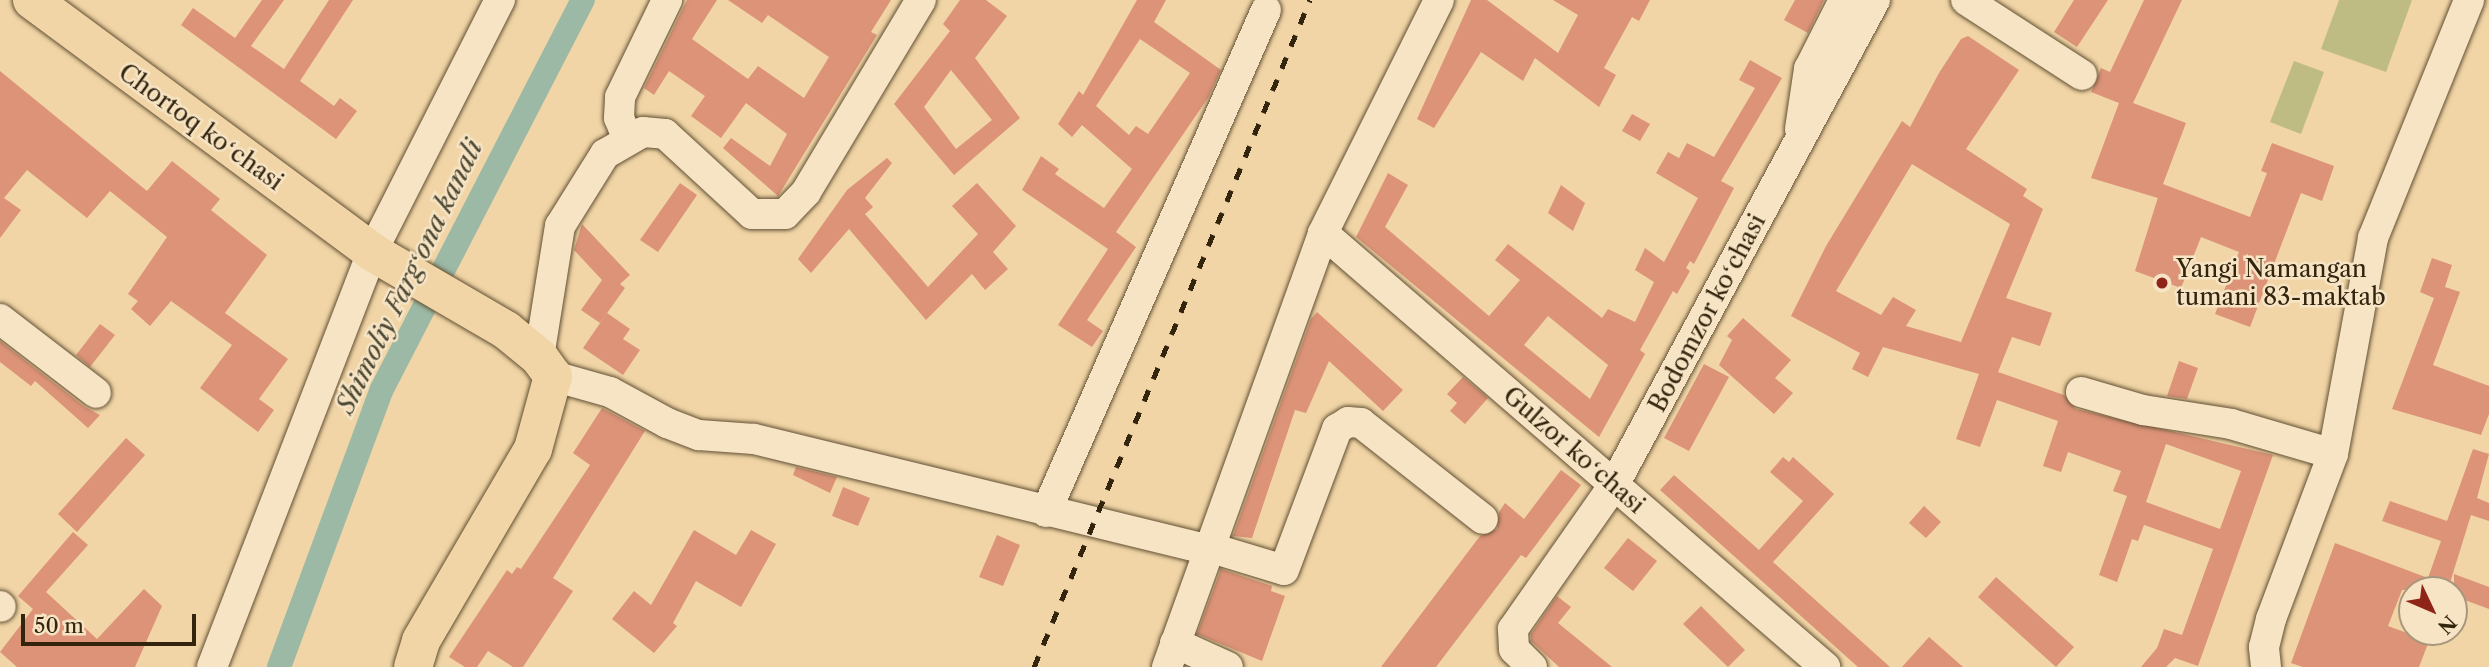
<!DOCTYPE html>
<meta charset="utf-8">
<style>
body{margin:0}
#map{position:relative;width:2489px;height:667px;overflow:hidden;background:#f1d5a6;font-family:"Libre Caslon Text",serif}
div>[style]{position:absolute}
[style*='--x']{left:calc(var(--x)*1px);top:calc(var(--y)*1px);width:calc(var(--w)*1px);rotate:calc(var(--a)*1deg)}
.green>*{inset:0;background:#bebc83}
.canal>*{height:24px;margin:-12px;padding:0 12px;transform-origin:12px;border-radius:12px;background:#9bb9a5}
.building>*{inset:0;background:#dc9378}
.roads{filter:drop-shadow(0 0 2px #625034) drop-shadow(0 0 2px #625034)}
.minor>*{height:30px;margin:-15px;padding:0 15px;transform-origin:15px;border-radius:15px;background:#f6e4c5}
.major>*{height:38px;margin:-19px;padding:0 19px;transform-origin:19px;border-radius:19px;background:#f1d5a6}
.rail>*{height:5px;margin-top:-2.5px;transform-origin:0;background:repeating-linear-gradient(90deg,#33240e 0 12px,transparent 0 24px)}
.dots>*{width:19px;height:19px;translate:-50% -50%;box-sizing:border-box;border:4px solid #f6e4c5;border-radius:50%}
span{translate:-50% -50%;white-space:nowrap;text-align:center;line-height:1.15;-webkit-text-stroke:5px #f6e4c5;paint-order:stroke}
.street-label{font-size:24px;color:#33240e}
.poi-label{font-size:24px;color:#33240e}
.left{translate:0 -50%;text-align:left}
.water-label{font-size:26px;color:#4d4934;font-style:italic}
.north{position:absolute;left:2398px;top:576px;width:70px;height:70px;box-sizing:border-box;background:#f6e4c5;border:2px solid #a8977c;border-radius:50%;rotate:134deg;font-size:19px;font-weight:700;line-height:28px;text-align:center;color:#33240e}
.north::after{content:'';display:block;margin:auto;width:24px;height:32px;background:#8f2418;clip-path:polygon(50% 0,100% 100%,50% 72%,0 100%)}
.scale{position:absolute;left:21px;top:614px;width:175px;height:32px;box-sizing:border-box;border:4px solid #33240e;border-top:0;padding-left:9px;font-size:21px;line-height:24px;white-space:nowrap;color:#33240e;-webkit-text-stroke:5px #f6e4c5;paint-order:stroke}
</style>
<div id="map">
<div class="green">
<div style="clip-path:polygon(2339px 0,2412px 0,2386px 72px,2321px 49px)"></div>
<div style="clip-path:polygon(2294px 61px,2324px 72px,2301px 134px,2270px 122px)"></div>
</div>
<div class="canal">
<div style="--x:279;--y:667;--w:296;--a:-69.7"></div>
<div style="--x:382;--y:389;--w:438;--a:-62.7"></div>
</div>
<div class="building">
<div style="clip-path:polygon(262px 0,284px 0,251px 46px,284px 69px,329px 0,353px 0,300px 81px,334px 106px,340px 98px,357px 111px,336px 139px,181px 25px,193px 8px,235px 38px)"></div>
<div style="clip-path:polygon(687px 0,717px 0,692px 39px,748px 79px,758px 66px,804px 98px,829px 57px,768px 15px,762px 23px,728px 0,891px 0,871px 32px,877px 35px,778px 196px,723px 148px,731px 138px,770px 166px,787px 134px,746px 103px,721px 138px,691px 116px,705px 96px,669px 71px,654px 95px,644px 88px)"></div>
<div style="clip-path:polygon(evenodd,960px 0,986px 0,1007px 16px,975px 58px,1020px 118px,954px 175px,894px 104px,950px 31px,943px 24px,960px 0,951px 70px,992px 120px,956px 149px,924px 107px,951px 70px)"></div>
<div style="clip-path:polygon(evenodd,1137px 0,1166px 0,1154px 22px,1221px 70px,1208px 98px,1116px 232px,1136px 247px,1087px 320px,1103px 331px,1092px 347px,1058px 325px,1108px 249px,1022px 190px,1041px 156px,1059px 169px,1055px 174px,1104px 208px,1132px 169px,1082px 125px,1072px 137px,1058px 124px,1079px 91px,1083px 95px,1137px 0,1140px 39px,1190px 73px,1148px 134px,1136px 126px,1129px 135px,1096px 106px,1140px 39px)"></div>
<div style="clip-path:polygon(1471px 0,1487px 0,1558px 53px,1578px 15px,1553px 0,1650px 0,1639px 21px,1632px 17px,1604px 68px,1616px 75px,1599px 107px,1535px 58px,1523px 81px,1481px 52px,1434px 128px,1417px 119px)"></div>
<div style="clip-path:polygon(1795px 0,1824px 0,1808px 33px,1784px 20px)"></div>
<div style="clip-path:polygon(2074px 0,2108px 0,2077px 47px,2054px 32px)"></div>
<div style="clip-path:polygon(2144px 0,2182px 0,2133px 103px,2186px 123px,2163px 184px,2250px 217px,2267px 173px,2261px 171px,2272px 143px,2334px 166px,2322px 201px,2301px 193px,2250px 327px,2215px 314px,2239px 252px,2201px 237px,2181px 288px,2135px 271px,2159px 194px,2158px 198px,2091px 178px,2119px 103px,2091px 92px,2101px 68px,2110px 72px)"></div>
<div style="clip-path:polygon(evenodd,1968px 36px,2019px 70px,1966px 149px,2027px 189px,2023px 196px,2043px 209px,2006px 298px,2052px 313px,2040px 346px,2012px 337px,1998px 372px,2064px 395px,2076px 409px,2273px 455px,2198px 666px,2175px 658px,2166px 667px,2141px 667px,2157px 648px,2164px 629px,2182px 635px,2213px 549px,2144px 525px,2138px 541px,2132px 539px,2117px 582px,2099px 575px,2127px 496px,2113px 491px,2121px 471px,2068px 452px,2061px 472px,2043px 466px,2058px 421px,1997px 400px,1980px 447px,1956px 439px,1979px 374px,1883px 347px,1868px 377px,1852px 369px,1860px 353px,1791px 316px,1826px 246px,1902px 121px,1910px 127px,1939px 73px,1961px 39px,1968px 36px,1912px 164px,2010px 224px,1961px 342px,1906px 326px,1916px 310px,1893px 297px,1881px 315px,1836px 291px,1912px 164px,1968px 36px,2166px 444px,2241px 471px,2220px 529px,2146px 502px,2166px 444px)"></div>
<div style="clip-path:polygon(evenodd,1750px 60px,1782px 78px,1721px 181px,1734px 188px,1694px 264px,1690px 261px,1686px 268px,1690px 271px,1677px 294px,1673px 291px,1640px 350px,1645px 354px,1599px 437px,1356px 237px,1388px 173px,1408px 185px,1385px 227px,1489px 316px,1520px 280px,1495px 260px,1508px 244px,1602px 318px,1608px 309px,1635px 322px,1654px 282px,1635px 270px,1645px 248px,1664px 262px,1698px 198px,1656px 173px,1668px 152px,1679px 158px,1687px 143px,1714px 157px,1755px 88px,1739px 80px,1750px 60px,1548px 316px,1608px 365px,1590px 399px,1524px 345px,1548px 316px)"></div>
<div style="clip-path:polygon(0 71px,147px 191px,172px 161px,220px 199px,211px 210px,267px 255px,225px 313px,288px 359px,259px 399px,274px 410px,258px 432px,200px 388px,232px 345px,171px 301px,150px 326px,131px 309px,138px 301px,128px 294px,167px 237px,110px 191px,87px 218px,27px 170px,4px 198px,21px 210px,0 238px)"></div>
<div style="clip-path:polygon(1632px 114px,1650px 124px,1640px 141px,1622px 131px)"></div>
<div style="clip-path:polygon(887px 158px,892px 163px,865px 198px,873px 207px,865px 214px,928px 287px,978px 234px,952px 206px,977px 183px,1016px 226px,993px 252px,1008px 269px,985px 290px,972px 274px,926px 320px,849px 229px,811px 273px,798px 259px,847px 190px)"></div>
<div style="clip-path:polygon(680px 183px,697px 195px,658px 252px,640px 240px)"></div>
<div style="clip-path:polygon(1561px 185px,1585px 203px,1573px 231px,1548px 213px)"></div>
<div style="clip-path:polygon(582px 224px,630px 275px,620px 284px,625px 288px,600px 323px,581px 310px,602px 280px,574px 250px)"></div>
<div style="clip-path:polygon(2432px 258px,2452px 265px,2445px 287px,2460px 292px,2433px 365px,2489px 386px,2489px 414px,2481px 435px,2392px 409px,2434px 298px,2420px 292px)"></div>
<div style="clip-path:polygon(1317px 312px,1403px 390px,1383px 411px,1329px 361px,1306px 413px,1295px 410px,1252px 538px,1233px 536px,1311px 319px)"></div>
<div style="clip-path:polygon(607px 313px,630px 329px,623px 339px,640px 350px,623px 375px,583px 348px)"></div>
<div style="clip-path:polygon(1743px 318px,1791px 360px,1775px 378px,1793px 393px,1774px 414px,1719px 365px,1732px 340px,1727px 336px)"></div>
<div style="clip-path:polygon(100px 324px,115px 335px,90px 367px,76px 355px)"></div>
<div style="clip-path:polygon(0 341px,85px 407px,100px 415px,88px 428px,35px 381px,31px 386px,0 362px)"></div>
<div style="clip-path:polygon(2179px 361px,2198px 368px,2187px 399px,2167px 396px)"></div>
<div style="clip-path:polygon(1704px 364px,1729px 377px,1689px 451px,1664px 438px)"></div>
<div style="clip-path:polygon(1463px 377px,1488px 398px,1465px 424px,1450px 411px,1457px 403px,1447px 394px)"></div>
<div style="clip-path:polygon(602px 408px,645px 431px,553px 578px,573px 591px,523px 667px,513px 667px,488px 651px,477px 667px,465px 667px,449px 657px,507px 570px,512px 574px,517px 567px,521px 569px,590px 465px,573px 453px)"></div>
<div style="clip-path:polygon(126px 438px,145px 455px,77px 532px,58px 514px)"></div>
<div style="clip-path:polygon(2473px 449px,2489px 454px,2477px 498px,2489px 503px,2489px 521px,2471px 515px,2449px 586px,2454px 587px,2454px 574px,2489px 587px,2489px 609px,2454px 596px,2454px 590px,2402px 590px,2388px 626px,2429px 641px,2419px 667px,2303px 667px,2291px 663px,2335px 543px,2428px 578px,2441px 541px,2382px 521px,2390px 501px,2447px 521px)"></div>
<div style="clip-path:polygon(1783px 457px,1789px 462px,1793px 457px,1834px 494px,1773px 562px,1890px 667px,1858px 667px,1660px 490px,1674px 475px,1759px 550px,1803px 501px,1770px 472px)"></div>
<div style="clip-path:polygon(796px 467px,837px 477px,830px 493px,793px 475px)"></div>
<div style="clip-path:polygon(1561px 470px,1581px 485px,1526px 558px,1521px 555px,1436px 667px,1381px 667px,1480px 536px,1497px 529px,1499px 512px,1505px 503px,1524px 519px)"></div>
<div style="clip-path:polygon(843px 487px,870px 498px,858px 526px,832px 516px)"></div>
<div style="clip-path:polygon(1924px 506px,1941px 522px,1926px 538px,1909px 523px)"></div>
<div style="clip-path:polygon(694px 530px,736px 555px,751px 530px,776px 544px,741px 607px,696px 581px,673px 623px,677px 626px,654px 653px,612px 619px,634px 591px,651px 605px)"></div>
<div style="clip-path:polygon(73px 532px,88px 545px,46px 592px,97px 639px,144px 589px,162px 606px,135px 667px,17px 667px,0 652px,33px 609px,18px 596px)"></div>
<div style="clip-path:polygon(997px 535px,1020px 545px,1003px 586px,979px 577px)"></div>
<div style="clip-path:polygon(1628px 538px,1657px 561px,1633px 591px,1604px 568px)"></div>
<div style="clip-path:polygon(1221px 569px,1272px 586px,1271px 591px,1285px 596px,1262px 661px,1197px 634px)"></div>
<div style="clip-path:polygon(1996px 577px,2074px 647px,2056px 667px,1978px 597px)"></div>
<div style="clip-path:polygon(1557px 596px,1571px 607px,1558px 623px,1612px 667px,1559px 667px,1531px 641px,1531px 634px)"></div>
<div style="clip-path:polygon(1701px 606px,1745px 650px,1728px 667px,1683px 624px)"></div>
<div style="clip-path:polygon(1929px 637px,1963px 667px,1902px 667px)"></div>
</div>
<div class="roads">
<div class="minor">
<div style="--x:1966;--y:0;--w:138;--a:32.9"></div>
<div style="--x:1800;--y:129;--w:61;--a:-81.5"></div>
<div style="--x:1809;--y:69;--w:77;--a:-63.1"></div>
<div style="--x:628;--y:140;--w:24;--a:-112"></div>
<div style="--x:619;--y:118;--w:21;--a:-87"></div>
<div style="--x:620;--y:97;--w:108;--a:-64.1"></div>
<div style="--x:1323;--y:233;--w:664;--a:40.84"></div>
<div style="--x:0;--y:319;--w:121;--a:37.6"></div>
<div style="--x:539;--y:357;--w:133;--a:-80.9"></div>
<div style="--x:560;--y:226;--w:85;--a:-58"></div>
<div style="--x:605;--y:154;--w:44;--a:-30.1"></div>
<div style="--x:643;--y:132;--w:22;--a:5"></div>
<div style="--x:665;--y:134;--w:118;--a:42.6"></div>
<div style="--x:752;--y:214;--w:33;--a:0"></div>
<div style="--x:785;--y:214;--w:30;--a:-46"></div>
<div style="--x:806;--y:192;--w:224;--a:-59.1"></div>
<div style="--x:553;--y:376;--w:59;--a:15.7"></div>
<div style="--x:610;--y:392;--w:65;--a:28.5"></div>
<div style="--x:667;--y:423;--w:34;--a:21"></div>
<div style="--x:699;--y:435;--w:55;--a:4.2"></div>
<div style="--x:754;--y:439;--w:467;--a:13.7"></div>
<div style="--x:2081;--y:392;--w:65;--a:16.2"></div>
<div style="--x:2143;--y:410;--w:89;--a:9"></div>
<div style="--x:2231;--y:424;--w:106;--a:16.4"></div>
<div style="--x:1046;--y:512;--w:548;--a:-66.33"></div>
<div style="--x:1208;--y:547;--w:79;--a:16.8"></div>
<div style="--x:1284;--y:570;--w:151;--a:-69.4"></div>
<div style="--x:1337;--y:429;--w:13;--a:-32"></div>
<div style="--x:1348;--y:422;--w:13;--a:4"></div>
<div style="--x:1361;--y:423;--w:155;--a:38.2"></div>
<div style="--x:0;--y:606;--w:1;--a:45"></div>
<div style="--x:1175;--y:643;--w:58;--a:24.4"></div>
<div style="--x:212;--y:667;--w:445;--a:-68.9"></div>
<div style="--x:372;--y:252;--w:283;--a:-63.1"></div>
<div style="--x:1167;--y:667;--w:461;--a:-70.2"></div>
<div style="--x:1323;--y:233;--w:260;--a:-63.5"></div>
<div style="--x:1532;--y:667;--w:25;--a:-135"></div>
<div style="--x:1514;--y:649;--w:20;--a:-93"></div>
<div style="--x:1513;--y:629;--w:176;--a:-55"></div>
<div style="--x:1614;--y:485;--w:551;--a:-61.71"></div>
<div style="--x:2266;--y:667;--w:20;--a:-96"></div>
<div style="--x:2264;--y:647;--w:29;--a:-76"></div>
<div style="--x:2271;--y:619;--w:176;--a:-69.4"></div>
<div style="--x:2333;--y:454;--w:220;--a:-79.5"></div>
<div style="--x:2373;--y:238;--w:257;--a:-68"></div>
</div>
<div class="major">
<div style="--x:32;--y:0;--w:423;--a:36.5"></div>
<div style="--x:372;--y:252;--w:155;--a:30.2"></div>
<div style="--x:506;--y:330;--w:43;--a:39.3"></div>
<div style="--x:539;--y:357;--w:24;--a:54"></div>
<div style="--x:553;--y:376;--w:76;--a:105.3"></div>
<div style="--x:533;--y:449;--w:222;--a:120.3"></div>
<div style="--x:421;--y:641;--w:27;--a:107"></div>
</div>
</div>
<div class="rail">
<div style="--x:1034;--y:667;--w:722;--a:-67.52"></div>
</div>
<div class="dots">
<div style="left:2162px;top:283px;background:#8f2418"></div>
</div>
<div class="street-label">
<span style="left:201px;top:127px;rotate:36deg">Chortoq koʻchasi</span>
<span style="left:1707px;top:313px;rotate:-62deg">Bodomzor koʻchasi</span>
<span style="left:1574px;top:450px;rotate:41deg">Gulzor koʻchasi</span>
</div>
<div class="poi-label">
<span class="left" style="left:2176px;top:283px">Yangi Namangan<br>tumani 83-maktab</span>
</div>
<div class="water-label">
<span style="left:410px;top:277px;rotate:-64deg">Shimoliy Fargʻona kanali</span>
</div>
<div class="north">N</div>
<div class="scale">50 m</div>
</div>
